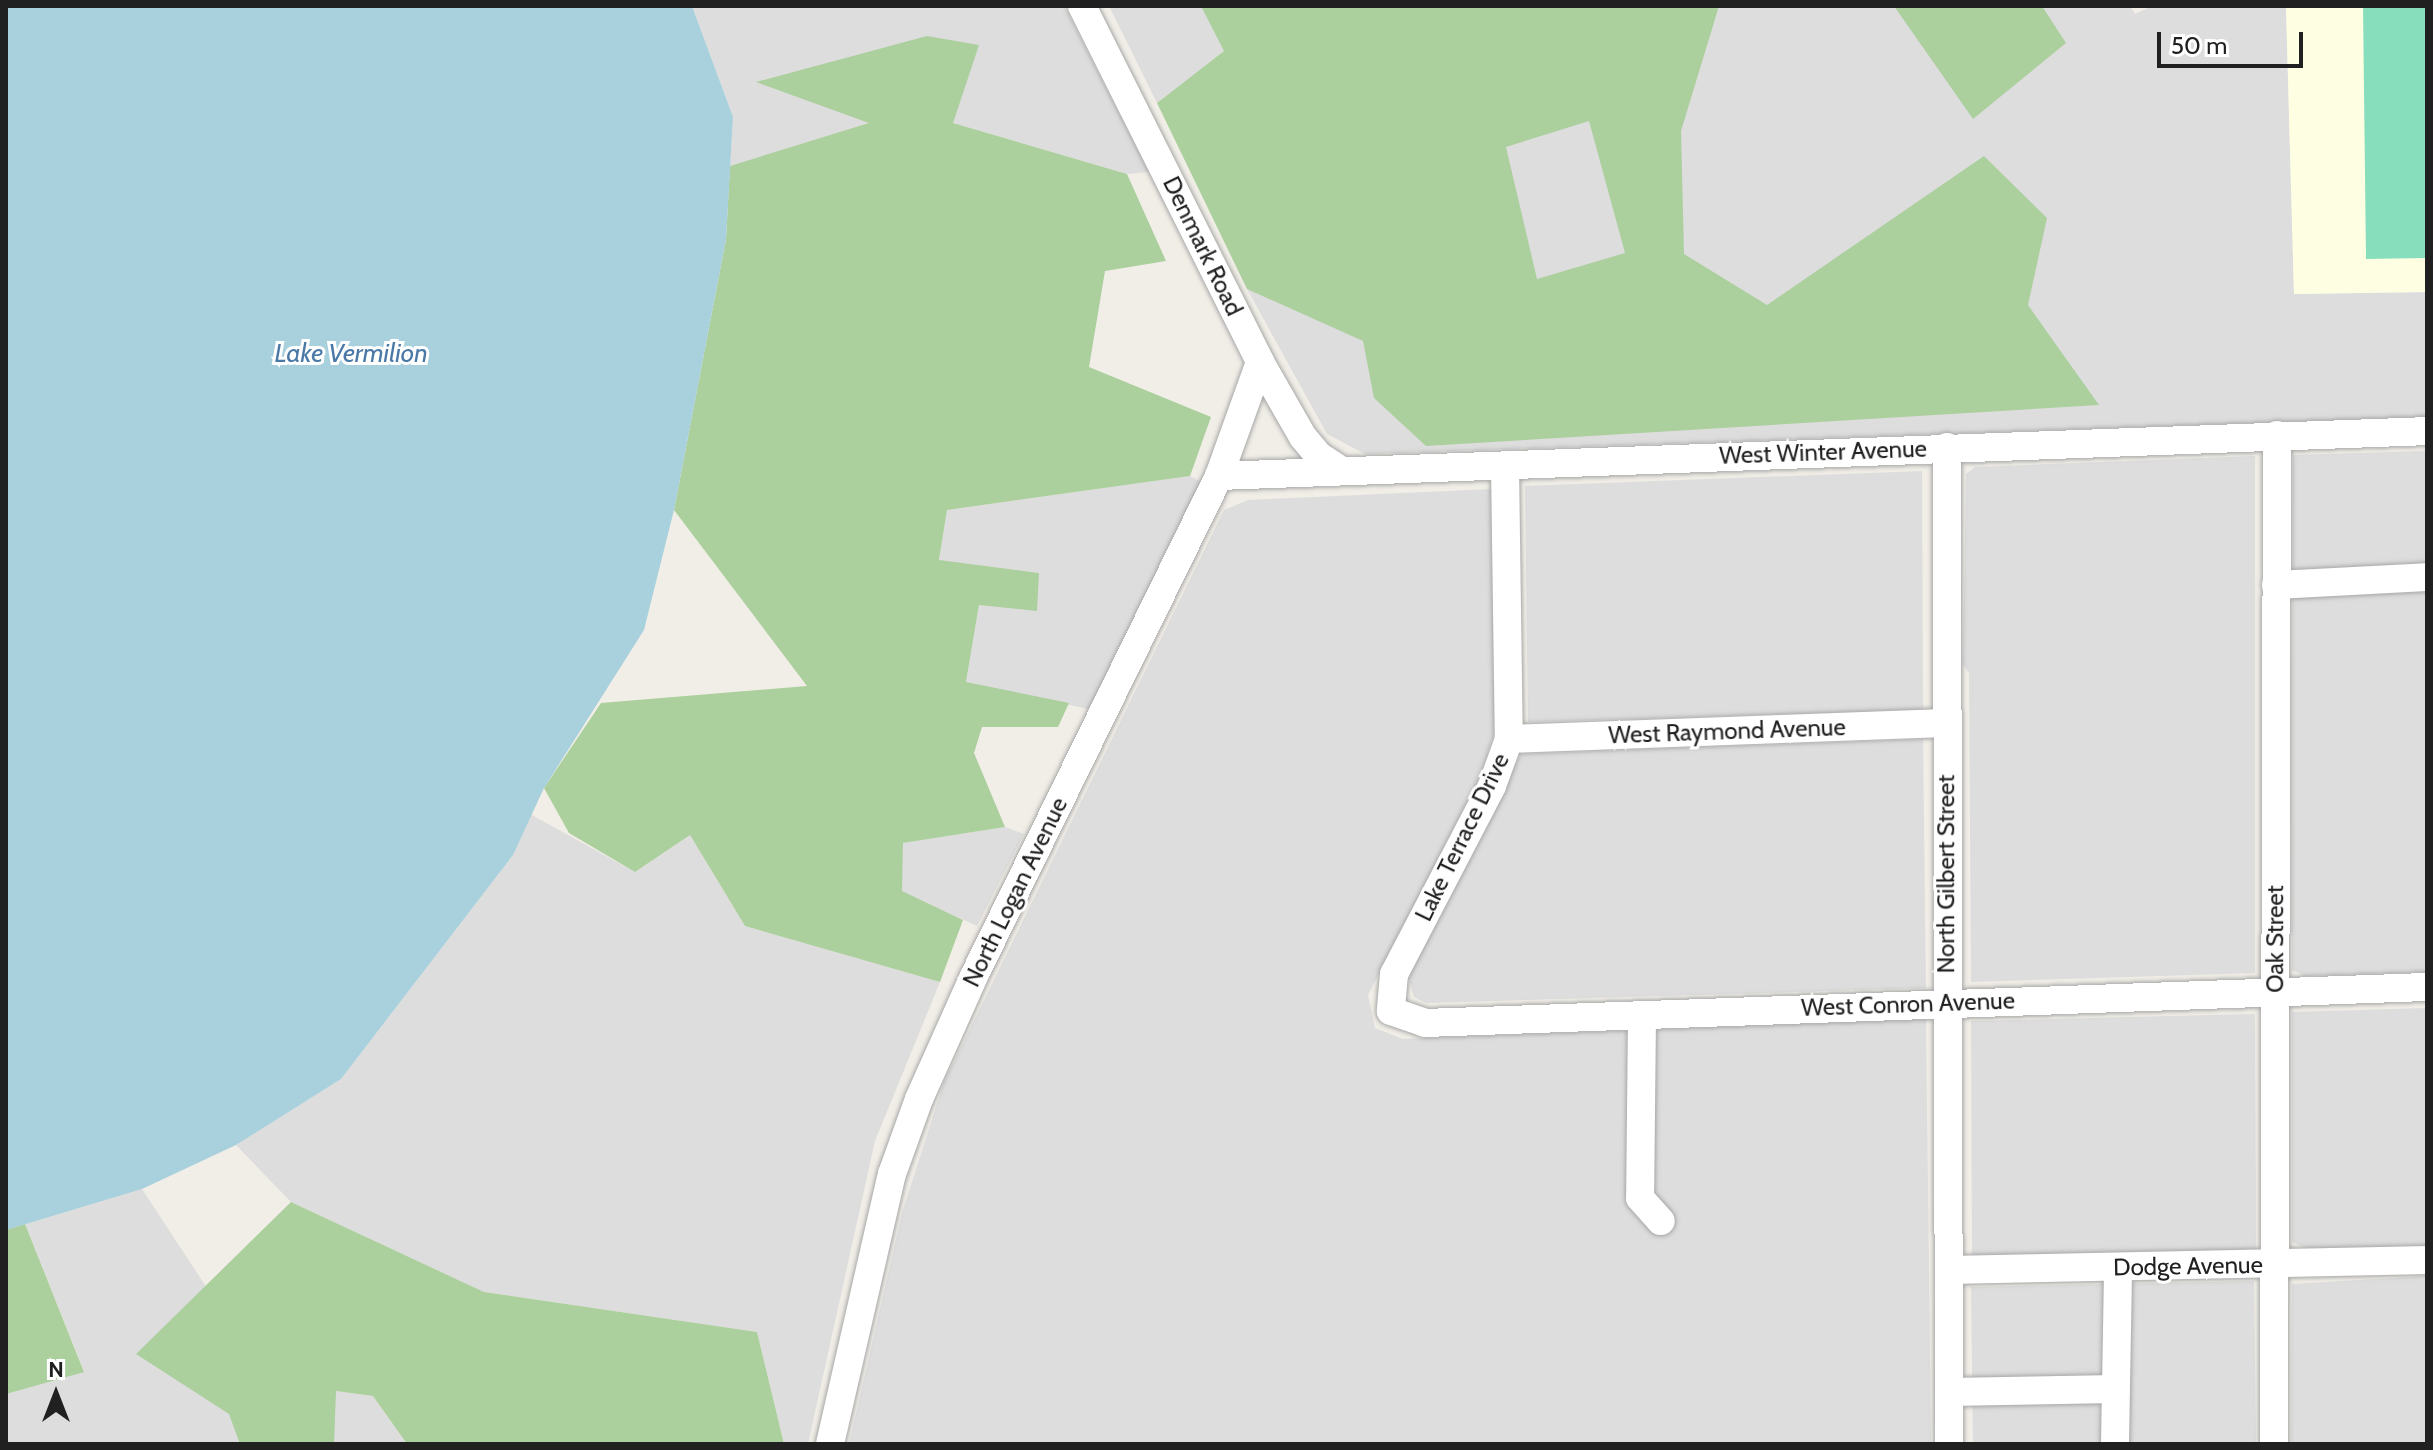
<!DOCTYPE html>
<style>
body{margin:0}
#map{position:relative;width:2433px;height:1450px;overflow:hidden;background:#f1eee7;font-family:Cabin,sans-serif}
div>[style]{position:absolute}
[style*='--x']{left:calc(var(--x)*1px);top:calc(var(--y)*1px);width:calc(var(--w)*1px);rotate:calc(var(--a)*1deg)}
.residential>*{inset:0;background:#dedddd}
.education>*{inset:0;background:#feffe2}
.forest>*{inset:0;background:#abcf9d}
.pitch>*{inset:0;background:#87debd}
.water>*{inset:0;background:#a8d1dd}
.roads{filter:drop-shadow(0 0 2px #a7a7a7) drop-shadow(0 0 2px #a7a7a7)}
.minor>*{height:28px;margin:-14px;padding:0 14px;transform-origin:14px;border-radius:14px;background:#fff}
span{translate:-50% -50%;white-space:nowrap;text-align:center;line-height:1.15;-webkit-text-stroke:6px #fff;paint-order:stroke}
.street-label{font-size:24px;color:#202020}
.water-label{font-size:26px;color:#4a79a8;font-style:italic}
.frame{position:absolute;inset:0;border:8px solid #202020;pointer-events:none}
.north{position:absolute;left:16px;top:1354px;width:80px;height:80px;-webkit-text-stroke:6px #fff;paint-order:stroke;rotate:0deg;font-size:22px;font-weight:700;line-height:32px;text-align:center;color:#202020}
.north::after{content:'';display:block;margin:auto;width:28px;height:36px;background:#202020;clip-path:polygon(50% 0,100% 100%,50% 72%,0 100%)}
.scale{position:absolute;left:2157px;top:32px;width:146px;height:36px;box-sizing:border-box;border:4px solid #202020;border-top:0;padding-left:10px;font-size:24px;line-height:28px;white-space:nowrap;color:#202020;-webkit-text-stroke:6px #fff;paint-order:stroke}
</style>
<div id="map">
<div class="residential">
<div style="clip-path:polygon(692px 6px,1064px 6px,1149px 172px,1127px 174px,953px 123px,871px 123px,730px 166px,733px 117px)"></div>
<div style="clip-path:polygon(1109px 6px,1223px 6px,1224px 51px,1157px 103px)"></div>
<div style="clip-path:polygon(1587px 6px,2130px 6px,2135px 14px,2152px 6px,2286px 6px,2294px 294px,2427px 292px,2427px 417px,1365px 454px,1327px 434px,1247px 289px,1506px 147px)"></div>
<div style="clip-path:polygon(2427px 451px,2427px 972px,2305px 976px,2292px 970px,2293px 455px)"></div>
<div style="clip-path:polygon(2255px 456px,2255px 973px,1971px 982px,1969px 673px,1963px 665px,1966px 474px,1975px 467px)"></div>
<div style="clip-path:polygon(1922px 471px,1923px 710px,1528px 722px,1525px 486px)"></div>
<div style="clip-path:polygon(1190px 476px,1204px 483px,1088px 709px,966px 682px,979px 605px,939px 560px,947px 510px)"></div>
<div style="clip-path:polygon(1492px 489px,1495px 731px,1479px 778px,1368px 995px,1375px 1028px,1403px 1039px,1926px 1019px,1931px 1444px,849px 1444px,902px 1213px,944px 1082px,1224px 510px,1248px 500px)"></div>
<div style="clip-path:polygon(1923px 739px,1926px 988px,1426px 1003px,1414px 997px,1408px 976px,1521px 754px)"></div>
<div style="clip-path:polygon(530px 814px,635px 872px,690px 835px,745px 926px,940px 982px,875px 1141px,808px 1444px,784px 1444px,757px 1332px,484px 1292px,291px 1202px,236px 1145px,341px 1079px,513px 855px)"></div>
<div style="clip-path:polygon(1005px 827px,1024px 834px,977px 926px,901px 891px,903px 843px)"></div>
<div style="clip-path:polygon(2427px 1008px,2427px 1246px,2309px 1249px,2292px 1242px,2292px 1012px)"></div>
<div style="clip-path:polygon(2255px 1014px,2256px 1249px,1972px 1257px,1971px 1021px)"></div>
<div style="clip-path:polygon(142px 1189px,205px 1285px,336px 1391px,373px 1396px,407px 1444px,6px 1444px,6px 1394px,84px 1371px,25px 1224px)"></div>
<div style="clip-path:polygon(2427px 1276px,2427px 1444px,2291px 1444px,2292px 1284px)"></div>
<div style="clip-path:polygon(2254px 1281px,2256px 1444px,1973px 1444px,1971px 1287px)"></div>
</div>
<div class="education">
<div style="clip-path:polygon(2286px 6px,2427px 6px,2427px 292px,2294px 294px)"></div>
</div>
<div class="forest">
<div style="clip-path:polygon(evenodd,1201px 6px,1719px 6px,1681px 131px,1684px 254px,1767px 305px,1984px 156px,2047px 218px,2028px 305px,2099px 405px,1426px 446px,1374px 398px,1363px 341px,1247px 289px,1157px 103px,1224px 51px,1201px 6px,1589px 121px,1625px 253px,1537px 279px,1506px 147px,1589px 121px)"></div>
<div style="clip-path:polygon(1894px 6px,2042px 6px,2066px 43px,1973px 119px)"></div>
<div style="clip-path:polygon(927px 36px,979px 45px,953px 123px,1127px 174px,1166px 261px,1105px 271px,1089px 367px,1211px 417px,1190px 476px,947px 510px,939px 560px,1039px 573px,1037px 611px,979px 605px,966px 682px,1069px 703px,1058px 727px,982px 727px,974px 753px,1005px 827px,903px 843px,902px 891px,963px 920px,940px 982px,745px 926px,690px 835px,635px 872px,569px 833px,544px 788px,601px 703px,807px 686px,674px 510px,726px 239px,730px 166px,869px 123px,756px 82px)"></div>
<div style="clip-path:polygon(291px 1202px,484px 1292px,757px 1332px,784px 1444px,407px 1444px,373px 1396px,336px 1391px,334px 1444px,240px 1444px,229px 1414px,136px 1354px)"></div>
<div style="clip-path:polygon(25px 1224px,84px 1372px,6px 1394px,6px 1230px)"></div>
</div>
<div class="pitch">
<div style="clip-path:polygon(2363px 6px,2427px 6px,2427px 258px,2366px 259px)"></div>
</div>
<div class="water">
<div style="clip-path:polygon(6px 6px,692px 6px,733px 117px,726px 239px,674px 510px,644px 630px,544px 788px,513px 855px,341px 1079px,236px 1145px,142px 1189px,6px 1230px)"></div>
</div>
<div class="roads">
<div class="minor">
<div style="--x:1082;--y:6;--w:398;--a:63.4"></div>
<div style="--x:1260;--y:362;--w:86;--a:60.2"></div>
<div style="--x:1303;--y:437;--w:25;--a:50"></div>
<div style="--x:1319;--y:456;--w:27;--a:33"></div>
<div style="--x:1947;--y:447;--w:997;--a:89.89"></div>
<div style="--x:1505;--y:466;--w:273;--a:89.2"></div>
<div style="--x:1509;--y:739;--w:50;--a:109.9"></div>
<div style="--x:1492;--y:786;--w:212;--a:117.5"></div>
<div style="--x:1394;--y:974;--w:37;--a:95"></div>
<div style="--x:1391;--y:1011;--w:36;--a:19"></div>
<div style="--x:1425;--y:1023;--w:1003;--a:-2.06"></div>
<div style="--x:1219;--y:476;--w:1209;--a:-2.13"></div>
<div style="--x:2276;--y:585;--w:151;--a:-3"></div>
<div style="--x:1509;--y:739;--w:436;--a:-2.1"></div>
<div style="--x:1642;--y:1016;--w:182;--a:90.6"></div>
<div style="--x:1640;--y:1198;--w:31;--a:48"></div>
<div style="--x:1950;--y:1270;--w:477;--a:-1.2"></div>
<div style="--x:1949;--y:1392;--w:167;--a:-1"></div>
<div style="--x:830;--y:1444;--w:277;--a:-77.1"></div>
<div style="--x:892;--y:1174;--w:80;--a:-70.2"></div>
<div style="--x:919;--y:1099;--w:135;--a:-65.9"></div>
<div style="--x:974;--y:976;--w:557;--a:-63.9"></div>
<div style="--x:1219;--y:476;--w:121;--a:-70.2"></div>
<div style="--x:2115;--y:1444;--w:176;--a:-89"></div>
<div style="--x:2274;--y:1444;--w:1009;--a:-89.83"></div>
</div>
</div>
<div class="street-label">
<span style="left:1203px;top:246px;rotate:64deg">Denmark Road</span>
<span style="left:1823px;top:452px;rotate:-2deg">West Winter Avenue</span>
<span style="left:1727px;top:731px;rotate:-2deg">West Raymond Avenue</span>
<span style="left:1462px;top:837px;rotate:-64deg">Lake Terrace Drive</span>
<span style="left:1946px;top:874px;rotate:-90deg">North Gilbert Street</span>
<span style="left:1015px;top:892px;rotate:-64deg">North Logan Avenue</span>
<span style="left:2275px;top:939px;rotate:-90deg">Oak Street</span>
<span style="left:1908px;top:1004px;rotate:-2deg">West Conron Avenue</span>
<span style="left:2188px;top:1266px;rotate:-1deg">Dodge Avenue</span>
</div>
<div class="water-label">
<span style="left:351px;top:354px">Lake Vermilion</span>
</div>
<div class="frame"></div>
<div class="north">N</div>
<div class="scale">50 m</div>
</div>
